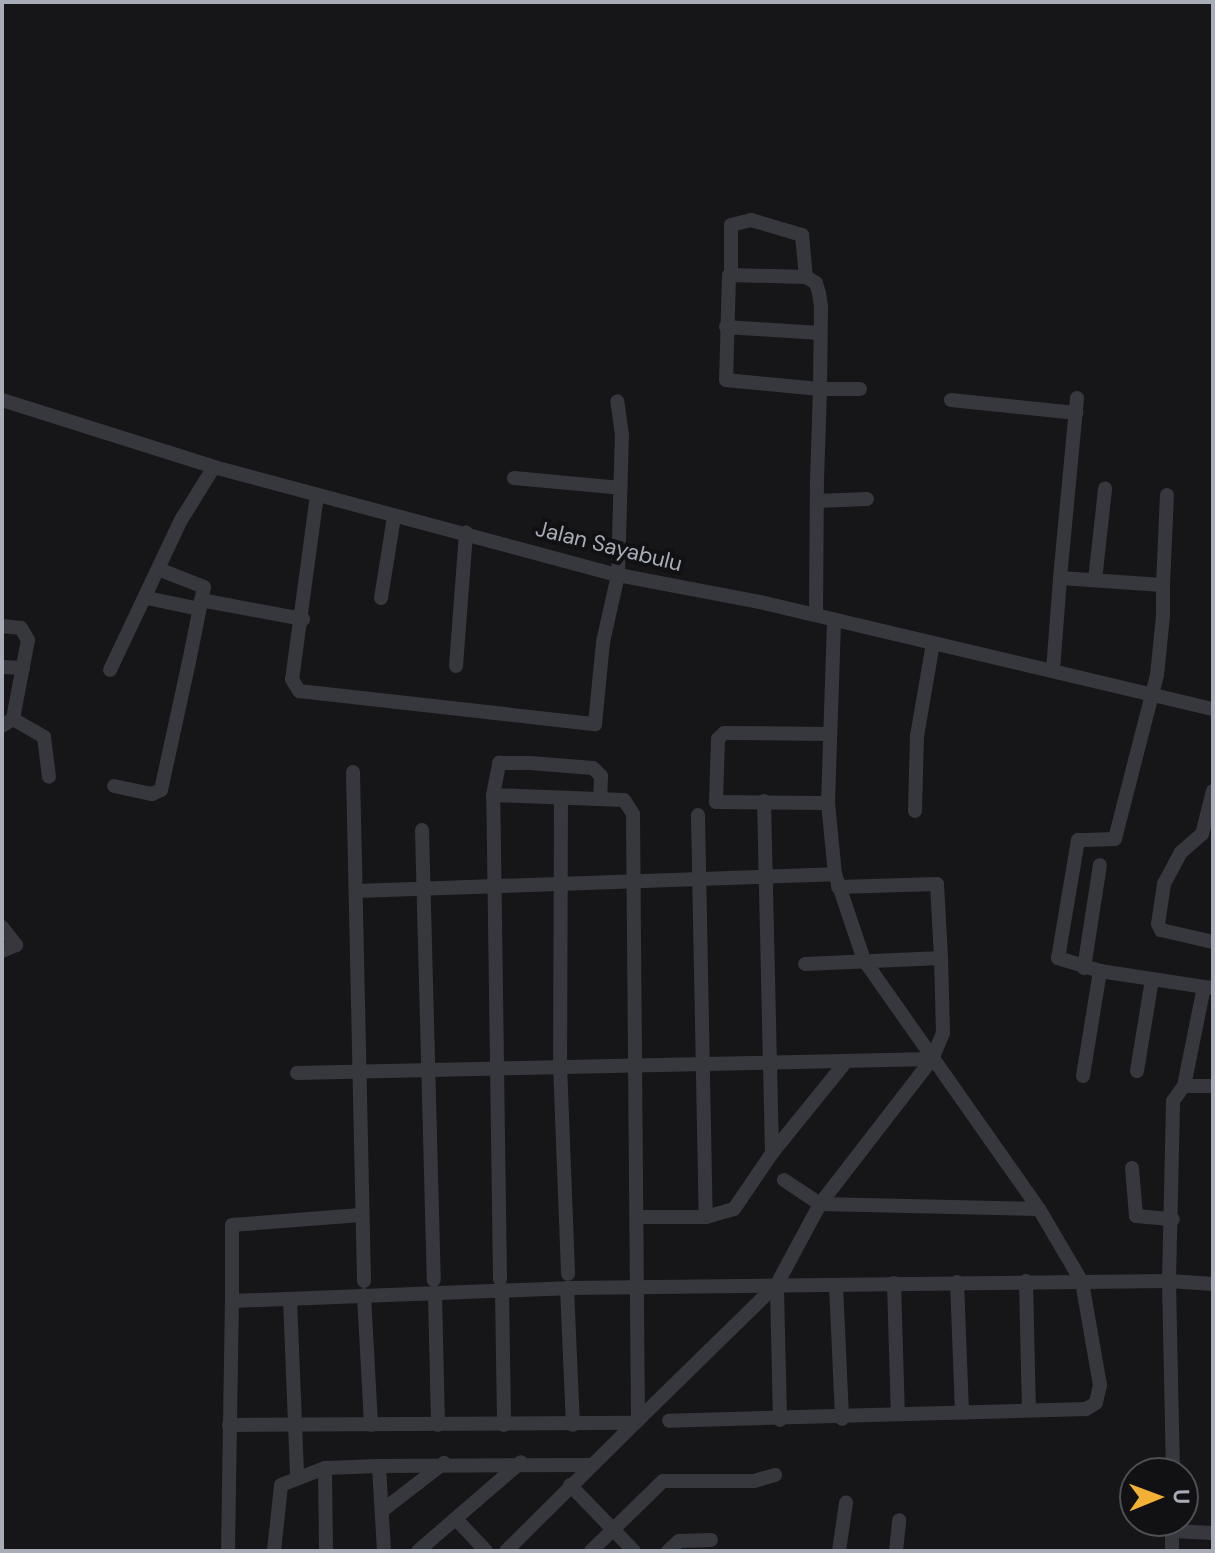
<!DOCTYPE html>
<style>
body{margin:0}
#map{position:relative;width:1215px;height:1553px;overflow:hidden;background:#161618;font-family:"DM Sans",sans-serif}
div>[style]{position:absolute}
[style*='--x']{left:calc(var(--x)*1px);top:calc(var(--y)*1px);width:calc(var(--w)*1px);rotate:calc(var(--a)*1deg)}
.minor>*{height:14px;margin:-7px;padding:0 7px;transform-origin:7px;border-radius:7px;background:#37383d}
span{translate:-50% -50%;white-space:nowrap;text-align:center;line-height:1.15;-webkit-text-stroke:8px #111113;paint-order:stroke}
.street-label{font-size:22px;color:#a8adb8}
.frame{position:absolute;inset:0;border:4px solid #a8adb8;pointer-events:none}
.north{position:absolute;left:1119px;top:1457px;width:80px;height:80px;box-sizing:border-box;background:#111113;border:2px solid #4d4f55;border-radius:50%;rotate:89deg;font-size:22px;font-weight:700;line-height:32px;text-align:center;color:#a8adb8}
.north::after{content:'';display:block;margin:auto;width:28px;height:36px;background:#f2b134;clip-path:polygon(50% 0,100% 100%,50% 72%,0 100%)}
</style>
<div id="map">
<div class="minor">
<div style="--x:731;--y:274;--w:49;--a:-90"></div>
<div style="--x:731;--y:225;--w:21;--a:-14"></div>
<div style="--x:751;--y:220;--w:53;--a:16.4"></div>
<div style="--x:802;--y:235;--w:42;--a:84.6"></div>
<div style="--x:726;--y:327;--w:94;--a:3.7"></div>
<div style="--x:1077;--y:398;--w:181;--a:95.4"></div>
<div style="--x:1060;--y:578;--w:103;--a:3.9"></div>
<div style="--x:1163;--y:585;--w:31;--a:90"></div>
<div style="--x:1163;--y:616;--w:59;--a:95.8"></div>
<div style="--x:1157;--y:675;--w:169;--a:104.4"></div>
<div style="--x:1115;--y:839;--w:37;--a:178"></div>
<div style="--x:1078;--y:840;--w:120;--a:99.6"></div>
<div style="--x:1058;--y:958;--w:44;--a:17.2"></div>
<div style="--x:1100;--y:971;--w:105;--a:8.7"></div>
<div style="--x:2;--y:400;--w:222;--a:17.5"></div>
<div style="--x:214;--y:467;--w:418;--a:15"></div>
<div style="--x:618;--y:575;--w:145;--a:10.8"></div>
<div style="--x:760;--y:602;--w:465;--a:13.3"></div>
<div style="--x:951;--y:400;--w:126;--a:5.9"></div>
<div style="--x:514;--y:478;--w:107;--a:5.3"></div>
<div style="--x:317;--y:495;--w:186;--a:97.7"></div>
<div style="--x:292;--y:679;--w:14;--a:60"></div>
<div style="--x:299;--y:691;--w:298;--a:6.4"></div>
<div style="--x:595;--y:724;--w:82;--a:-84.4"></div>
<div style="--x:603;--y:642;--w:69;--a:-77.4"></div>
<div style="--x:618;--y:575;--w:140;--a:-88.4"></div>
<div style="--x:622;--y:435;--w:34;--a:-98"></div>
<div style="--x:817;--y:501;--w:50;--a:-2.3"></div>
<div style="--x:1095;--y:580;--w:92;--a:-83.7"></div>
<div style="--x:1163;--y:585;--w:90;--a:-87.5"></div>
<div style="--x:147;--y:598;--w:53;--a:11.9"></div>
<div style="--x:381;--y:598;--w:82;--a:-80.9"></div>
<div style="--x:201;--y:600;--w:104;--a:10.6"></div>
<div style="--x:816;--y:615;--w:135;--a:-89.6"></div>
<div style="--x:817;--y:480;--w:91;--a:-88.1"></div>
<div style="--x:820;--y:389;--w:83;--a:-89.3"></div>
<div style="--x:821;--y:306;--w:13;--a:-99"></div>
<div style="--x:819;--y:293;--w:10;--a:-107"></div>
<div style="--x:816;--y:283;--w:12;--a:-149"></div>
<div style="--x:806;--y:277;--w:77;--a:-178.5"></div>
<div style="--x:729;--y:275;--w:105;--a:91.6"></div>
<div style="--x:726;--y:380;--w:94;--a:5.5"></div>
<div style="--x:820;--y:389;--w:40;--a:0"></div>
<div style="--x:834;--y:622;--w:181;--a:91.9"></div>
<div style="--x:828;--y:803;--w:71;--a:84.4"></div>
<div style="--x:2;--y:626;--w:19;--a:6"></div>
<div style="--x:21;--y:628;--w:14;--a:60"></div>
<div style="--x:28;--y:640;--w:80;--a:100.8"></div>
<div style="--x:13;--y:719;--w:13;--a:148"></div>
<div style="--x:456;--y:666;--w:134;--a:-85.7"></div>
<div style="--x:2;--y:667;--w:21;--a:3"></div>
<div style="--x:110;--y:670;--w:166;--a:-64.7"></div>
<div style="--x:181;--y:520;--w:62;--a:-58.1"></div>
<div style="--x:1053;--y:670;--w:92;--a:-85.6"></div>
<div style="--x:13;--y:719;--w:36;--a:30"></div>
<div style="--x:44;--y:737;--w:40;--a:82.9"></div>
<div style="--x:353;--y:772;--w:509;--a:88.76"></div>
<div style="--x:114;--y:786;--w:39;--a:12"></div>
<div style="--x:152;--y:794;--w:10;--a:-24"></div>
<div style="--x:161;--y:790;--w:131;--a:-77.7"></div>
<div style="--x:189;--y:662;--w:76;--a:-78.7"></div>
<div style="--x:204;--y:587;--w:49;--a:-158.6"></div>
<div style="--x:1213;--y:791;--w:44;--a:104.3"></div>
<div style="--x:1202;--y:834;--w:28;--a:139"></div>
<div style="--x:1181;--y:852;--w:36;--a:118"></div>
<div style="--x:1164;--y:884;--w:40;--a:98.5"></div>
<div style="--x:1158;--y:924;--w:7;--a:63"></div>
<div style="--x:1161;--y:930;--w:53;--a:13"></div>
<div style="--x:493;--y:795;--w:33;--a:-79"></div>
<div style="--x:499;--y:763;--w:31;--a:0"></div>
<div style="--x:530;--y:763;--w:63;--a:4.5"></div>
<div style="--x:593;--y:768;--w:11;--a:45"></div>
<div style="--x:601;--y:776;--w:23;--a:92"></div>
<div style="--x:561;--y:798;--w:266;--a:90.2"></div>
<div style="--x:560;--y:1064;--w:210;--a:87.8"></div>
<div style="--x:828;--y:803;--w:112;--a:-179.5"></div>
<div style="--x:716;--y:802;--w:63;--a:-88.2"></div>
<div style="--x:718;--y:739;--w:8;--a:-45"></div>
<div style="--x:724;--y:733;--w:105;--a:0.5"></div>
<div style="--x:915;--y:811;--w:75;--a:-88.5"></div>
<div style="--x:917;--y:736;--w:94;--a:-80.2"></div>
<div style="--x:698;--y:815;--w:402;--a:88.9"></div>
<div style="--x:422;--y:830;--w:450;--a:88.5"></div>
<div style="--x:838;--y:887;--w:99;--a:-1.7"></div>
<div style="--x:937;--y:884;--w:74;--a:86.9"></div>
<div style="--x:356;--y:891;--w:479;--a:-2"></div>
<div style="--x:835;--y:874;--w:91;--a:71.4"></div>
<div style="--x:864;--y:960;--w:304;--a:54.9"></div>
<div style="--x:1039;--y:1209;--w:85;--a:59.5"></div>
<div style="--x:1082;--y:1282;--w:105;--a:80.1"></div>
<div style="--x:1100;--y:1385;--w:18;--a:103"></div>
<div style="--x:1096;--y:1403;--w:12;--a:149"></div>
<div style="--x:1086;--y:1409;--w:417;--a:178.4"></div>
<div style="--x:2;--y:927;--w:23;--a:52"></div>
<div style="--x:16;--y:945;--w:15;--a:157"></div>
<div style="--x:1084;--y:968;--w:104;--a:-81.2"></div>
<div style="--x:1137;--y:1071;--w:93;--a:-80.7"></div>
<div style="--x:297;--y:1073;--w:635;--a:-1.26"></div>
<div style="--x:1083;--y:1076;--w:106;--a:-80.8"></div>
<div style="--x:1184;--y:1086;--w:101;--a:-78.6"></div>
<div style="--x:1204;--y:987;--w:9;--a:6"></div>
<div style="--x:772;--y:1153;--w:114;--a:-51"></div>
<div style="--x:1132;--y:1168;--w:48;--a:85.2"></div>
<div style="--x:1136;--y:1216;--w:37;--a:5"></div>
<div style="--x:784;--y:1180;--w:43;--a:33.7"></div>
<div style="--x:820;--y:1204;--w:219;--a:1.3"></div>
<div style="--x:637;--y:1217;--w:69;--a:0"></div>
<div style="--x:706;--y:1217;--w:29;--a:-16"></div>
<div style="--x:734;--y:1209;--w:68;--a:-55.8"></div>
<div style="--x:772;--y:1153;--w:352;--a:-91.3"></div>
<div style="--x:500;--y:1279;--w:484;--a:-90.8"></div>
<div style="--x:493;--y:795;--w:131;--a:2.2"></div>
<div style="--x:624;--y:800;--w:17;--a:57"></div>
<div style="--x:633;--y:814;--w:606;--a:89.53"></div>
<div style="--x:638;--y:1420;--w:186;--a:135.2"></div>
<div style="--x:1026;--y:1281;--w:129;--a:88.7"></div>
<div style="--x:957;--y:1282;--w:130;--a:87.8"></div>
<div style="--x:894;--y:1283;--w:131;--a:88.3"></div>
<div style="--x:836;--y:1285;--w:134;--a:87.4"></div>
<div style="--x:567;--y:1288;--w:137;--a:87.5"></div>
<div style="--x:502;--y:1292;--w:133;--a:89.1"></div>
<div style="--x:435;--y:1293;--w:132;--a:88.7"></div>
<div style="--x:364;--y:1295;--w:130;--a:86.9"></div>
<div style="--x:290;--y:1299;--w:177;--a:87.7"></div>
<div style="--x:232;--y:1301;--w:76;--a:-90"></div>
<div style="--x:232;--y:1225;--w:129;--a:-4.4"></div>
<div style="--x:780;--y:1420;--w:136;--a:-91.3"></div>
<div style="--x:777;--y:1284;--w:91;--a:-61.7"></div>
<div style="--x:820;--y:1204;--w:183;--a:-52.3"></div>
<div style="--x:932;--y:1059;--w:28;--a:-67"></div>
<div style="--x:943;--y:1033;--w:75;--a:-91.5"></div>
<div style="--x:941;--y:958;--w:136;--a:177.5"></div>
<div style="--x:229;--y:1425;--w:406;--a:-0.3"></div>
<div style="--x:635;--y:1423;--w:199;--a:-44.4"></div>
<div style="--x:325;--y:1468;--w:83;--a:89.3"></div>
<div style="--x:1173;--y:1473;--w:192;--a:-91.2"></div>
<div style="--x:1169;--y:1281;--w:44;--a:3.9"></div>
<div style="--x:570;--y:1485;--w:92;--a:45.9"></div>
<div style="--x:383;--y:1510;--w:77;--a:-37.6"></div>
<div style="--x:456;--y:1519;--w:44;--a:46.8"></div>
<div style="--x:1172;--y:1531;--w:41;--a:2.8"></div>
<div style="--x:228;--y:1551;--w:250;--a:-89.1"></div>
<div style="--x:232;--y:1301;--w:335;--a:-2.2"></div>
<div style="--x:567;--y:1288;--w:602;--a:-0.67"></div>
<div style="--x:1169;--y:1281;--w:180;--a:-88.7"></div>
<div style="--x:1173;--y:1101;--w:19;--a:-54"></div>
<div style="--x:1184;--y:1086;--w:29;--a:0"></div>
<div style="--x:274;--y:1551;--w:66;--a:-83.9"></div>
<div style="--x:281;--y:1485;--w:47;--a:-21.1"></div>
<div style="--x:325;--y:1468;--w:54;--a:-2.1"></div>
<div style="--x:384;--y:1551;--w:85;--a:-93.4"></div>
<div style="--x:379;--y:1466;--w:211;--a:-0.3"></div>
<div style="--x:418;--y:1551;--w:136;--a:-40.8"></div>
<div style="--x:591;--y:1551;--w:100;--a:-44.2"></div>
<div style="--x:663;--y:1481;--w:91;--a:0"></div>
<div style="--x:754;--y:1481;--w:22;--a:-16"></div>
<div style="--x:668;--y:1551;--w:15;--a:-42"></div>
<div style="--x:679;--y:1541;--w:32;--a:-2"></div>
<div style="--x:839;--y:1551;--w:49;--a:-81.7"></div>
<div style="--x:896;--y:1551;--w:31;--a:-84"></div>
<div style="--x:1172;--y:1551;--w:30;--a:-90"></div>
</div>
<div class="street-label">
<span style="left:609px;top:546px;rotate:14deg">Jalan Sayabulu</span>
</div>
<div class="frame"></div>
<div class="north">U</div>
</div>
